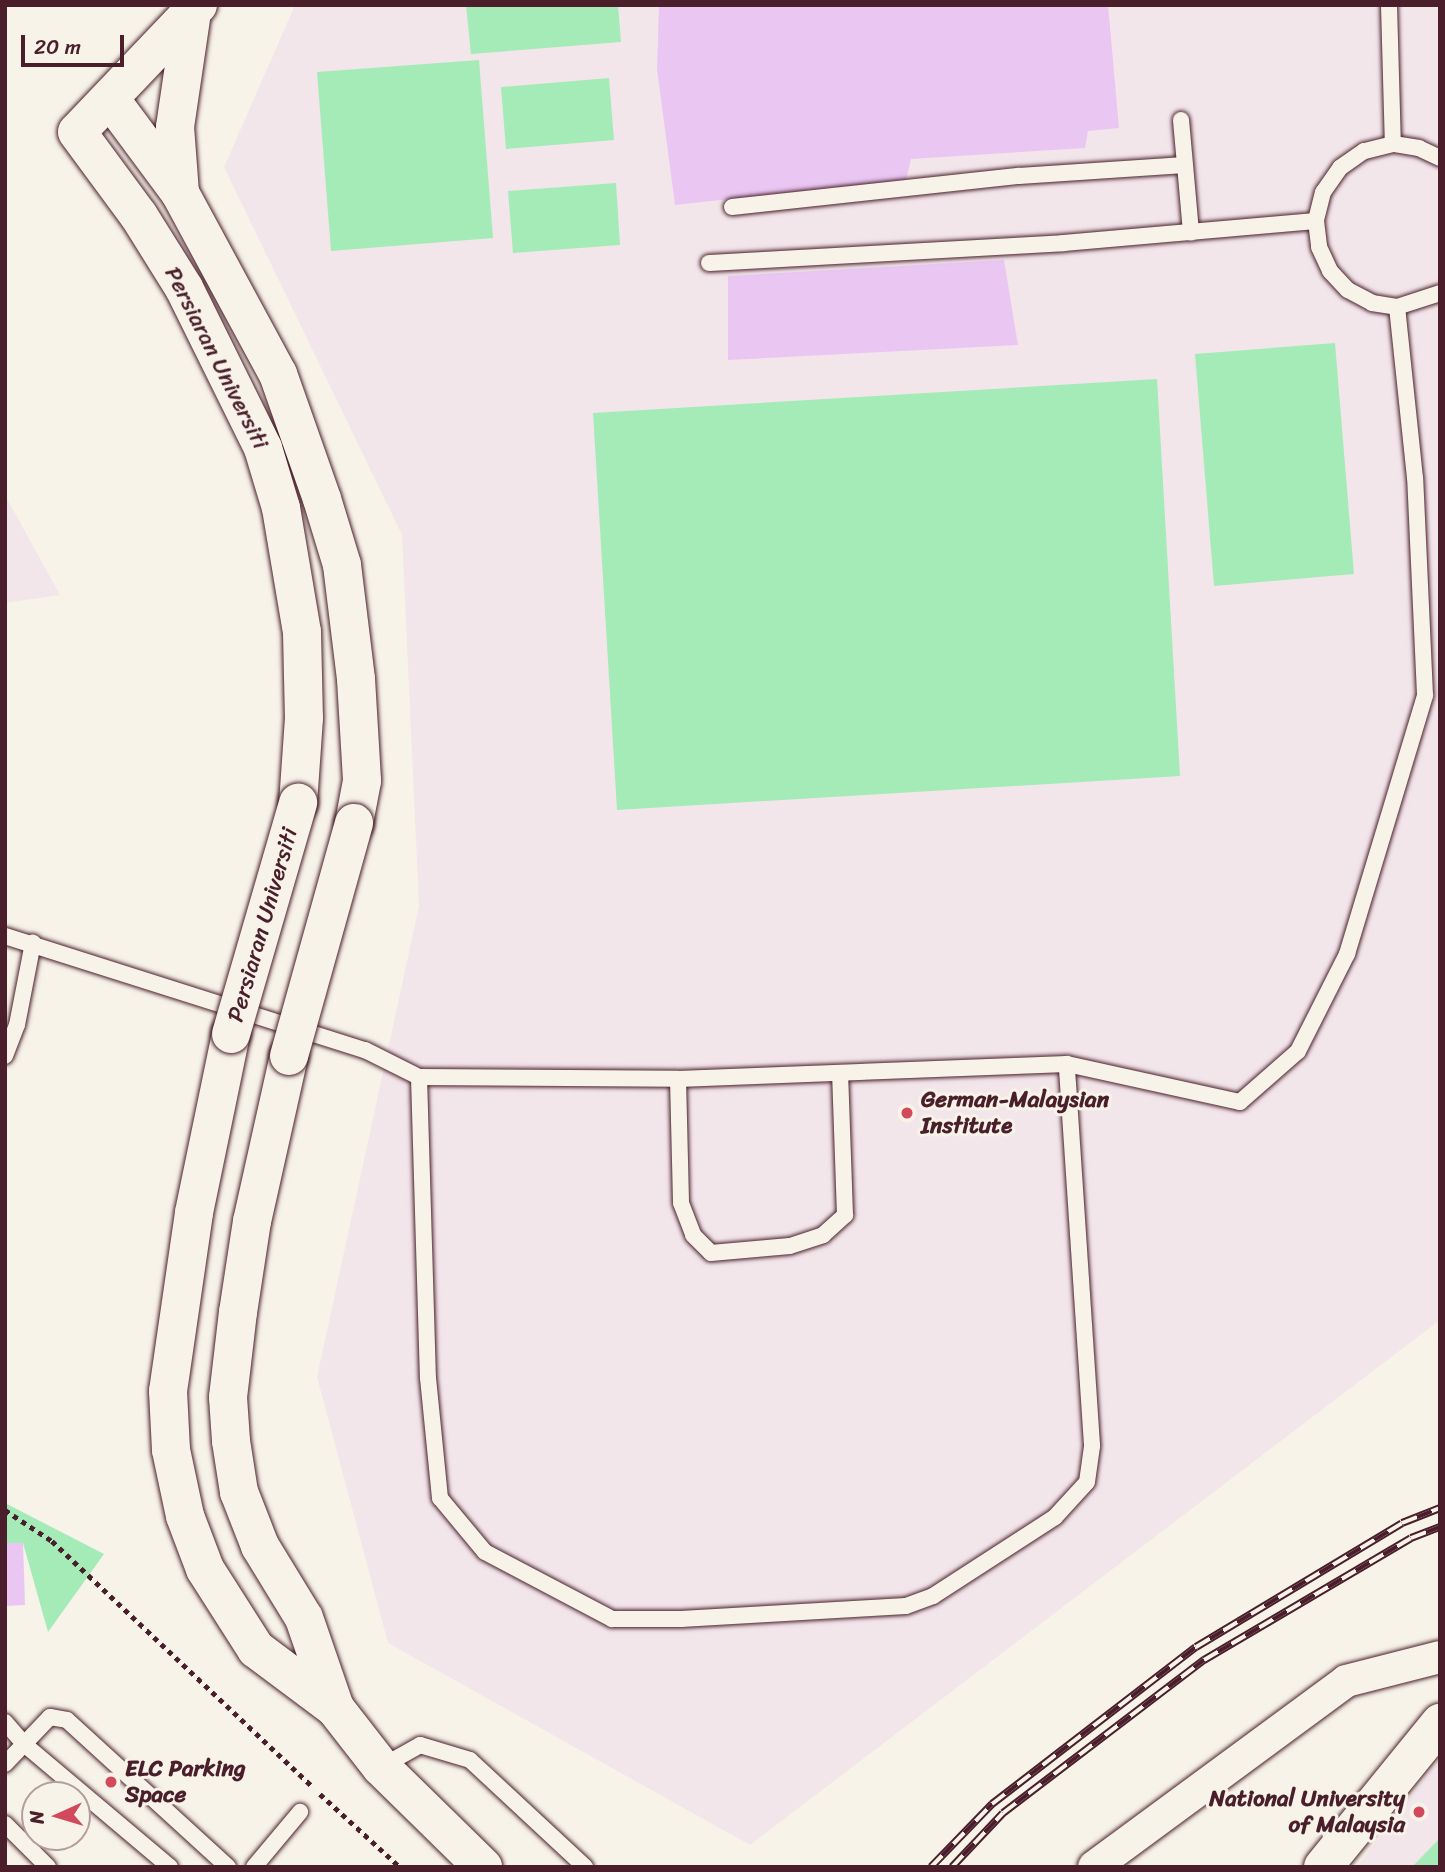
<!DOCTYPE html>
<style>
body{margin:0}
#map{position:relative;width:1445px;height:1872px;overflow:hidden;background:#f7f3e8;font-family:Sriracha,sans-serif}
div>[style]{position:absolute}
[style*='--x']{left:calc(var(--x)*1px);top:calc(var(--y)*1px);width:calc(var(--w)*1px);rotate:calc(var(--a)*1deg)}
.built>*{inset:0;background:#f3e6eb}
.green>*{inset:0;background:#a4ebb8}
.building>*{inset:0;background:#eac7f3}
.path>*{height:4.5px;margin-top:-2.25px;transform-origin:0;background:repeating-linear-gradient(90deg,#4a1f2b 0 5px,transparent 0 10px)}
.roads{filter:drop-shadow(0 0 2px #4a1f2b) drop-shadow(0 0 2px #4a1f2b)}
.lane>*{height:16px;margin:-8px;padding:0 8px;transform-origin:8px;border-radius:8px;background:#f7f3e8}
.street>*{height:32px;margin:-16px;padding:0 16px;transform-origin:16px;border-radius:16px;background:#f7f3e8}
.secondary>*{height:38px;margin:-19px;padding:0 19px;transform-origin:19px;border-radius:19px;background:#f7f3e8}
.rail>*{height:8px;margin-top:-4px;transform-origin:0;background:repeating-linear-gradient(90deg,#f7f3e8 0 16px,#4a1f2b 0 32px);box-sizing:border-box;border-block:2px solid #4a1f2b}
.bridges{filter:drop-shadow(0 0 2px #4a1f2b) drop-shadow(0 0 2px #4a1f2b)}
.secondary-bridge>*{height:38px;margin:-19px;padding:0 19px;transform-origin:19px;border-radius:19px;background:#f7f3e8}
.dots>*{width:19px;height:19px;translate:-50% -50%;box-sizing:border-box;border:4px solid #f7f3e8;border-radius:50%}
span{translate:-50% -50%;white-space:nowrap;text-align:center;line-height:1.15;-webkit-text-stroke:6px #f7f3e8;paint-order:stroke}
.street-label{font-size:23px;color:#4a1f2b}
.poi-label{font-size:23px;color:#4a1f2b;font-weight:700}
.left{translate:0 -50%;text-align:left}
.right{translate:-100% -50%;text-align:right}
.frame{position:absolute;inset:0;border:7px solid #4a1f2b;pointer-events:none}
.north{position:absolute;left:21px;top:1781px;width:70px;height:70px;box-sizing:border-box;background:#f7f3e8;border:2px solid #b29e9c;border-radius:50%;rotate:266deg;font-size:19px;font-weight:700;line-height:28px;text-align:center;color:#4a1f2b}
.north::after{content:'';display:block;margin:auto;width:24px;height:32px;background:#d1495b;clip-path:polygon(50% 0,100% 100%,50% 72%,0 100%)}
.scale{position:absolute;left:21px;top:35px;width:103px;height:32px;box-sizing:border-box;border:4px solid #4a1f2b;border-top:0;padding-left:9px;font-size:21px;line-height:24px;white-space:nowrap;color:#4a1f2b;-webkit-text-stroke:5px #f7f3e8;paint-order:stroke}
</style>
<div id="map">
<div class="built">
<div style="clip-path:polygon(295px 5px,1440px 5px,1440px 1320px,750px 1845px,388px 1643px,317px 1377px,419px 906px,402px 535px,224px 167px)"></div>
<div style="clip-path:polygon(5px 495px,60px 595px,5px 603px)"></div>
<div style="clip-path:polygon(1440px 1758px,1440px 1867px,1357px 1867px)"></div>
</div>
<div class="green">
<div style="clip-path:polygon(466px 5px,618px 5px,621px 42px,471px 54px)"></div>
<div style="clip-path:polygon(479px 60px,493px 238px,331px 251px,317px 72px)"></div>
<div style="clip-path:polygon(609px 78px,614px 140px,506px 149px,501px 87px)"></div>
<div style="clip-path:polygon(616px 183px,620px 245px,513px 253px,508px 191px)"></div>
<div style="clip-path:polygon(1335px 343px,1354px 574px,1214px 586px,1195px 354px)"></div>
<div style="clip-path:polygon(1157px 379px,1180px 776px,617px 810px,593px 413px)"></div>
<div style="clip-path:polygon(5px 1503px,104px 1554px,48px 1632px,23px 1543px,5px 1543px)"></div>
<div style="clip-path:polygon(1440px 1838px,1440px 1867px,1412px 1867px)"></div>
</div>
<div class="building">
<div style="clip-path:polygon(659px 5px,1108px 5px,1119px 128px,1088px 131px,1085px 148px,911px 159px,906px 180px,675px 205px,657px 69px)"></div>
<div style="clip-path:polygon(1004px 260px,1018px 345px,728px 360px,728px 276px)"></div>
<div style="clip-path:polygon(5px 1543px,23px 1543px,25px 1605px,5px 1606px)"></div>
</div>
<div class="path">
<div style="--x:5;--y:1510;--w:56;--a:33.4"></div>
<div style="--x:52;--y:1541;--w:360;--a:43.3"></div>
<div style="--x:320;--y:1794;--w:108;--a:42.4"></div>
</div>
<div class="roads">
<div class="lane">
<div style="--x:1389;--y:5;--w:139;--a:88.4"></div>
<div style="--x:1181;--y:120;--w:113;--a:84.9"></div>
<div style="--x:1440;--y:158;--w:23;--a:-155"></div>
<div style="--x:1419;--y:148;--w:26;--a:-171"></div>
<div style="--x:1393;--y:144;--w:30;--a:166"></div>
<div style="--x:1364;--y:151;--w:29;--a:145"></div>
<div style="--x:1340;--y:168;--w:29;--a:125"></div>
<div style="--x:1323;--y:192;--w:30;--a:104"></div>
<div style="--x:1316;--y:221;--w:26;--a:83"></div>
<div style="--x:1319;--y:247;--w:26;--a:65"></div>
<div style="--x:1330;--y:271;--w:26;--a:47"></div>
<div style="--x:1348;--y:290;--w:27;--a:28"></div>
<div style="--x:1372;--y:303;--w:25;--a:9"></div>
<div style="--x:1397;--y:307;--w:45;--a:-18"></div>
<div style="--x:732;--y:207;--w:289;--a:-6.2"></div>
<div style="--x:1019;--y:176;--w:166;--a:-3.8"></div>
<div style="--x:709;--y:263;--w:355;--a:-3.2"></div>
<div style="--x:1063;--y:243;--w:254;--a:-5"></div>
<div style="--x:5;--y:936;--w:378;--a:17.6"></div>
<div style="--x:365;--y:1050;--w:60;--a:26.6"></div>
<div style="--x:419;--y:1077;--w:259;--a:0.4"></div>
<div style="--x:678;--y:1079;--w:389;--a:-2.2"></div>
<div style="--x:1067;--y:1064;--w:177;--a:12.4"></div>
<div style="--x:1240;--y:1102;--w:77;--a:-41.3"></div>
<div style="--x:1298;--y:1051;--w:109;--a:-63.2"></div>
<div style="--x:1347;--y:954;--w:270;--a:-73.2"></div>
<div style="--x:1425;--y:695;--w:217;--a:-92.6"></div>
<div style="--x:1415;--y:478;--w:172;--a:-96"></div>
<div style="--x:5;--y:1056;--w:33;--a:-69"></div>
<div style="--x:17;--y:1025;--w:84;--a:-79"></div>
<div style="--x:419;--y:1077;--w:301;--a:88.3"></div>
<div style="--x:428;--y:1378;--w:121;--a:84.3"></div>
<div style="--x:440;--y:1498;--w:70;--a:50.2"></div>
<div style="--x:485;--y:1552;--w:144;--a:27.8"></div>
<div style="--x:612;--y:1619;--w:69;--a:0"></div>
<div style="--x:681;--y:1619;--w:225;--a:-3.3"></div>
<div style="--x:906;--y:1606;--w:29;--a:-20"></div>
<div style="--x:933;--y:1596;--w:145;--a:-32.9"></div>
<div style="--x:1055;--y:1517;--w:47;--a:-47.6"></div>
<div style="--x:1087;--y:1482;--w:37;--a:-82"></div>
<div style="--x:1092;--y:1445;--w:382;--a:-93.8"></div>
<div style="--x:678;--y:1079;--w:124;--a:88.6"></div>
<div style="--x:681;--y:1203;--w:34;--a:69"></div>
<div style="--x:693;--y:1235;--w:25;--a:45"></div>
<div style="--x:711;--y:1253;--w:79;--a:-5.1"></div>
<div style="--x:790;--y:1246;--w:35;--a:-18"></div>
<div style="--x:823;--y:1235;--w:30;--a:-42"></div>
<div style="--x:845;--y:1215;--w:142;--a:-92"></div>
<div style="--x:5;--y:1722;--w:29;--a:49"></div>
<div style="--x:24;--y:1744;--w:191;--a:40.1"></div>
<div style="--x:5;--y:1764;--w:65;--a:-46.2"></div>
<div style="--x:50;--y:1717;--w:17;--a:10"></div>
<div style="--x:67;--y:1720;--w:218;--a:42.4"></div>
<div style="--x:381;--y:1767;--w:45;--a:-29.4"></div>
<div style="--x:420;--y:1745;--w:52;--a:16.7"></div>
<div style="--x:470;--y:1760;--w:157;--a:42.9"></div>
<div style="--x:5;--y:1824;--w:61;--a:45"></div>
<div style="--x:254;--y:1867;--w:72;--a:-50.1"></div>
</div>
<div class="street">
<div style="--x:1094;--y:1867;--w:313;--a:-36.4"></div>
<div style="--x:1346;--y:1681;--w:97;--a:-14.3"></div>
</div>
<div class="secondary">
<div style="--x:198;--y:5;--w:175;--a:133.6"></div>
<div style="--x:77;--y:132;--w:104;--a:53.6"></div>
<div style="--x:139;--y:216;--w:85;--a:58"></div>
<div style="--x:184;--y:288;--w:178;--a:63.7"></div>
<div style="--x:263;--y:448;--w:63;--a:73.3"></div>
<div style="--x:281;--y:508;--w:126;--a:80.4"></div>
<div style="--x:302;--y:632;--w:86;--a:88.7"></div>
<div style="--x:304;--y:718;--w:85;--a:94"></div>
<div style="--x:111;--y:100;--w:116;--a:53.4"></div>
<div style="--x:180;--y:193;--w:206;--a:61.6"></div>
<div style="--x:278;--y:374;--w:133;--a:70.6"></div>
<div style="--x:322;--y:499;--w:69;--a:73.1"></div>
<div style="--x:342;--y:565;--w:115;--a:83"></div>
<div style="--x:356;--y:679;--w:102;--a:86.6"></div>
<div style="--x:362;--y:781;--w:43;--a:100.8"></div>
<div style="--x:180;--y:193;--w:66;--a:-94.3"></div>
<div style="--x:175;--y:127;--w:116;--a:-81.6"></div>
<div style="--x:231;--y:1034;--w:183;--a:101.7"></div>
<div style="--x:194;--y:1213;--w:180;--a:98.3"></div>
<div style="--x:168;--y:1391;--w:59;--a:87.1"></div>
<div style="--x:171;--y:1450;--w:67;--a:78"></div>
<div style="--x:185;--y:1516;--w:57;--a:69.3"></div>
<div style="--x:205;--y:1569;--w:95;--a:57.5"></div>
<div style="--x:256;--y:1649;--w:99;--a:36.8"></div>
<div style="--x:335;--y:1708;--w:75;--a:52.1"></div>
<div style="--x:381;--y:1767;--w:143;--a:44.4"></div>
<div style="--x:289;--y:1056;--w:169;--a:102.6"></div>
<div style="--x:252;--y:1221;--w:92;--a:98.7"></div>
<div style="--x:238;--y:1312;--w:86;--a:96.7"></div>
<div style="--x:228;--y:1397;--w:44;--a:86.1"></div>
<div style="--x:231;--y:1441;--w:52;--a:81.1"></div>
<div style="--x:239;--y:1492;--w:58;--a:68.7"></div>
<div style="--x:260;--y:1546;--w:84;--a:58.6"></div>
<div style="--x:304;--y:1618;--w:95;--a:71"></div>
<div style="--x:1323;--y:1867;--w:186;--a:-50.9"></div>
</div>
</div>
<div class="rail">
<div style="--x:931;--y:1867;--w:88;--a:-45.9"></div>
<div style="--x:992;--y:1804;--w:257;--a:-37.6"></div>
<div style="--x:1196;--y:1647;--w:240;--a:-31"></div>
<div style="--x:1402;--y:1523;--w:41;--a:-21.5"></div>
<div style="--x:952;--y:1867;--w:74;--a:-46.6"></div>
<div style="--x:1003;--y:1813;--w:253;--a:-37.3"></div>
<div style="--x:1204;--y:1660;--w:240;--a:-30.5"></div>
<div style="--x:1411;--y:1538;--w:31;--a:-21"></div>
</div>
<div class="bridges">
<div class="secondary-bridge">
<div style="--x:231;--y:1034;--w:241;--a:-73.8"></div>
<div style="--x:289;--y:1056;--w:242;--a:-74.4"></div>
</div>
</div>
<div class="dots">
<div style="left:907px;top:1113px;background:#d1495b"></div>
<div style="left:111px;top:1782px;background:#d1495b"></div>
<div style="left:1419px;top:1812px;background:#d1495b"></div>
</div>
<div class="street-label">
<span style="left:216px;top:358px;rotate:63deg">Persiaran Universiti</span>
<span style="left:263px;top:925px;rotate:-74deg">Persiaran Universiti</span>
</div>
<div class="poi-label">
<span class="left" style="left:921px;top:1113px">German-Malaysian<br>Institute</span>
<span class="left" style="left:125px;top:1782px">ELC Parking<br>Space</span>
<span class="right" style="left:1405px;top:1812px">National University<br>of Malaysia</span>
</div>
<div class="frame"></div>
<div class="north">N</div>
<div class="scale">20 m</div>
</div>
